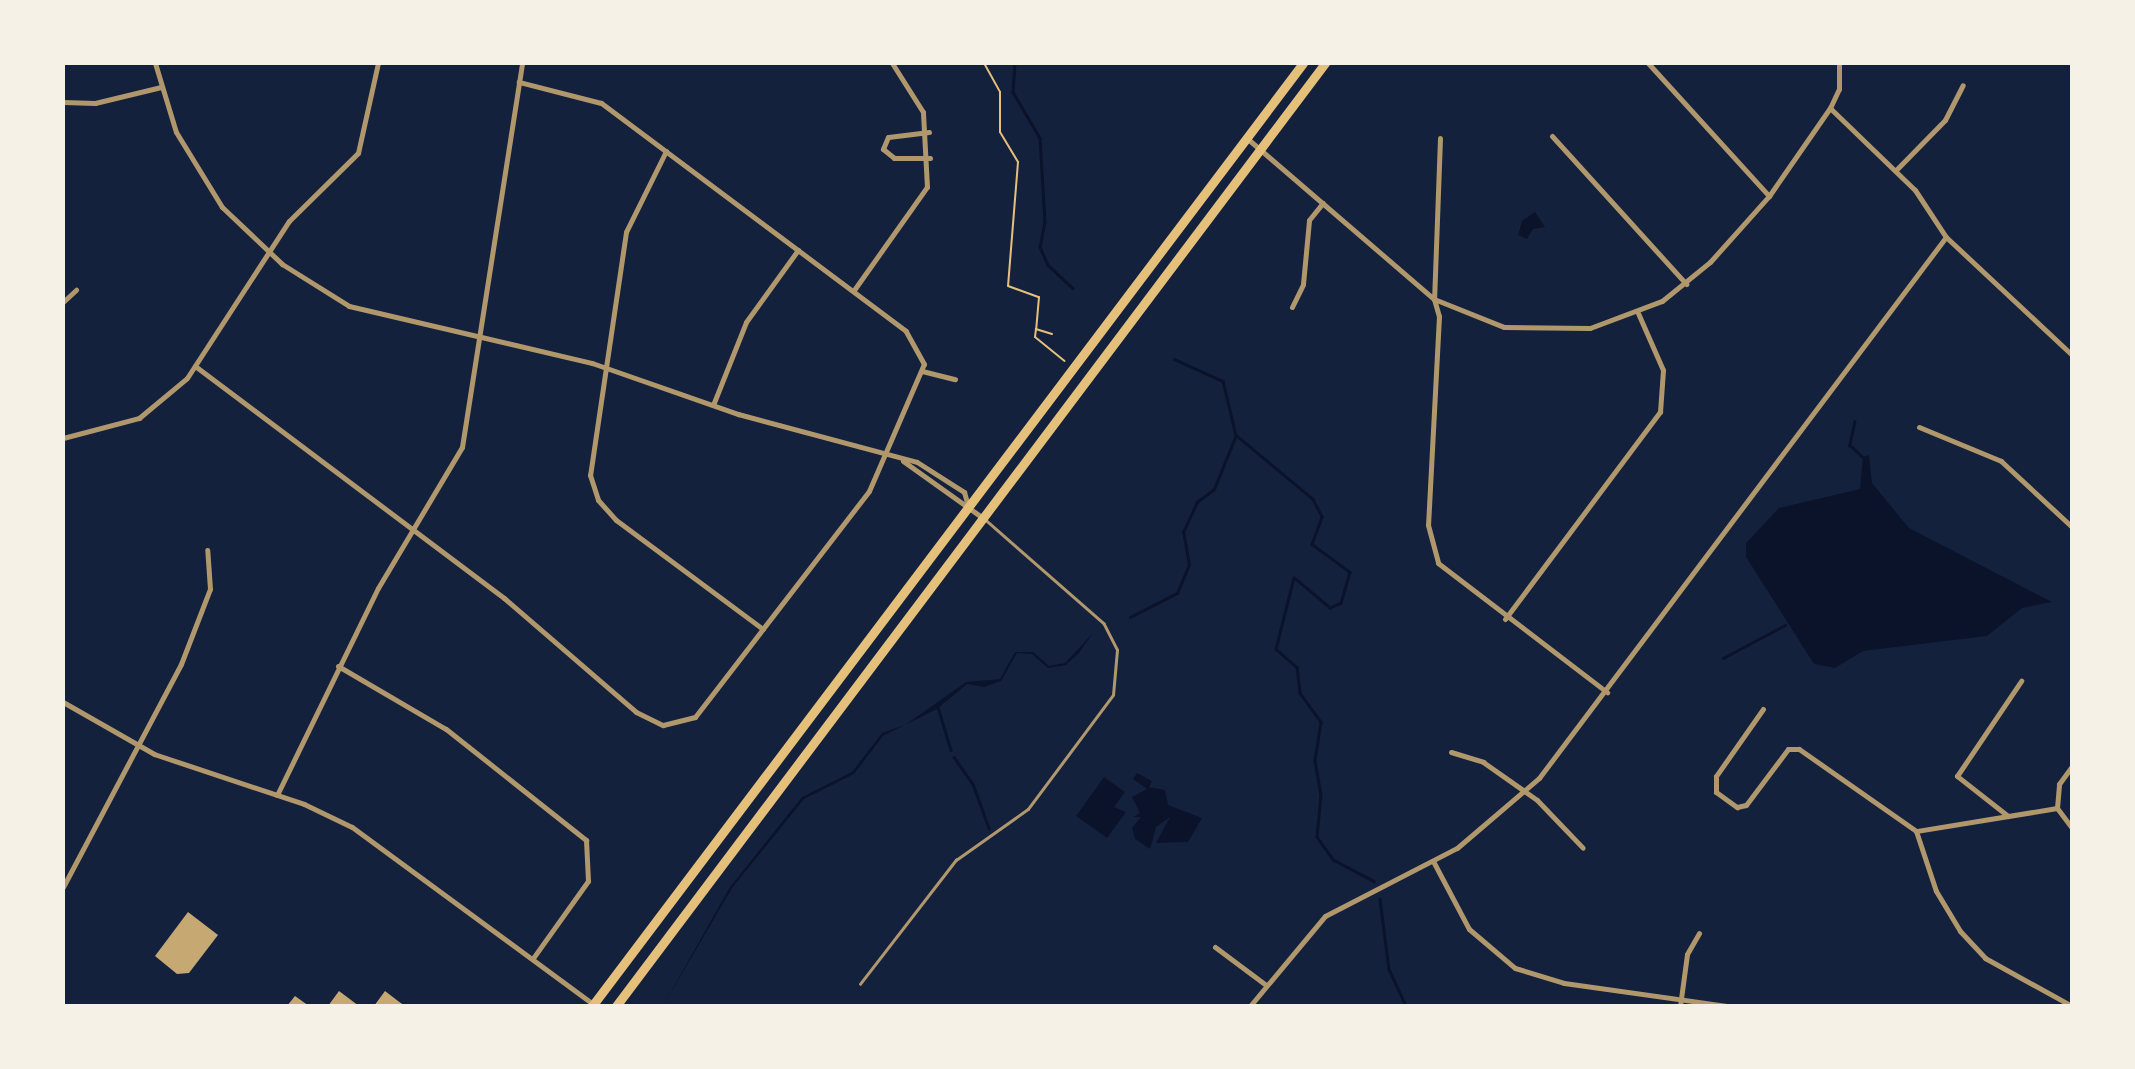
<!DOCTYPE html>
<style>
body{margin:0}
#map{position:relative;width:2135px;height:1069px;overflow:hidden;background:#14213d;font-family:"Libre Baskerville",serif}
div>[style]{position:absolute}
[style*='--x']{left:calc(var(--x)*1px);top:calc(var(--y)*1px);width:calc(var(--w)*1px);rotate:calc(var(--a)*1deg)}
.water>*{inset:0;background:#0b132b}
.stream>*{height:2.5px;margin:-1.25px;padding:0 1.25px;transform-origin:1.25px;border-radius:1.25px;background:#0b132b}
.building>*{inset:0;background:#c6a872}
.path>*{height:2px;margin:-1px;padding:0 1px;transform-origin:1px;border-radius:1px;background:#e5c07b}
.service>*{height:2.5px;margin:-1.25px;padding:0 1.25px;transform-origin:1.25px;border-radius:1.25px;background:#b1986c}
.minor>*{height:5px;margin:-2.5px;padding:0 2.5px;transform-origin:2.5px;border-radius:2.5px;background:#b1986c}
.primary>*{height:9px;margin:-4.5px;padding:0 4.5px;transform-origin:4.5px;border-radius:4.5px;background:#e5c07b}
span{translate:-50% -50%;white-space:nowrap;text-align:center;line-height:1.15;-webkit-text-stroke:7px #f6f1e7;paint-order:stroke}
.frame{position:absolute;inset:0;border:65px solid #f6f1e7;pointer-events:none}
</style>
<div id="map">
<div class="water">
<div style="clip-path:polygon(1535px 212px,1545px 227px,1533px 229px,1527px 239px,1518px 235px,1522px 221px)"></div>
<div style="clip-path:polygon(1869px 455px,1872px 483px,1909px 528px,2052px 602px,2022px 608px,1987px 636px,1863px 651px,1835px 668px,1814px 664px,1746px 557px,1746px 543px,1779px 508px,1860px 489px,1863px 457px)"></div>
<div style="clip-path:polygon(1093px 633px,1079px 653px,1066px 665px,1048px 668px,1032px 654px,1017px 653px,1001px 681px,984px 687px,967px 684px,937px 709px,883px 736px,854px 774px,804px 799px,732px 888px,663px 1006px,730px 887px,802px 797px,852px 772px,882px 733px,905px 725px,966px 682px,1000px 679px,1015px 652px,1033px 652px,1049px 666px,1065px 663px)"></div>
<div style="clip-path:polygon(1137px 773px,1152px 781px,1149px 787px,1165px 790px,1168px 805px,1202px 818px,1188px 842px,1156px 843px,1170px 817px,1156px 827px,1150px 849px,1135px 839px,1132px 828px,1141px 817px,1133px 817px,1140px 813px,1132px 797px,1147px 789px,1133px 779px)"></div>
<div style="clip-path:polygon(1104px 777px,1125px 792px,1114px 807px,1126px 812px,1107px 838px,1076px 816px)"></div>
</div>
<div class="stream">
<div style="--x:1015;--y:63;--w:29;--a:94"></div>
<div style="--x:1013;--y:92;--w:53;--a:59.6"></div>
<div style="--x:1040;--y:138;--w:84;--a:86.6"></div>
<div style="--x:1045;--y:222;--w:25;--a:101"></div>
<div style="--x:1040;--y:247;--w:20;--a:66"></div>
<div style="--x:1048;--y:265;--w:34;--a:43"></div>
<div style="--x:1174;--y:359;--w:54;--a:24.2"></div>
<div style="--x:1223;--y:381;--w:56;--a:76.5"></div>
<div style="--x:1236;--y:435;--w:100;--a:39.7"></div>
<div style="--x:1313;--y:499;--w:20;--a:63"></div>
<div style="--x:1322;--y:517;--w:29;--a:110"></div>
<div style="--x:1312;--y:544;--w:47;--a:36.4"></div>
<div style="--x:1350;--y:572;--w:32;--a:106"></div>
<div style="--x:1341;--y:603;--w:12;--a:156"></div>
<div style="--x:1330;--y:608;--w:47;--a:-140.2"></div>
<div style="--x:1294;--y:578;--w:73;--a:104.2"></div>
<div style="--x:1276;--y:649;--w:28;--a:41"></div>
<div style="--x:1297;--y:667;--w:26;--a:83"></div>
<div style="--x:1300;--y:693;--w:36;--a:54"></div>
<div style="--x:1321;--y:722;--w:39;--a:99"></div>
<div style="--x:1315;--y:761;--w:34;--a:80"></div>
<div style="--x:1321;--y:794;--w:43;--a:95.3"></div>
<div style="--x:1317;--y:837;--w:29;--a:54"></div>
<div style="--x:1334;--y:860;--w:45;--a:27.7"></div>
<div style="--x:1855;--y:421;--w:25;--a:102"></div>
<div style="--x:1850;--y:445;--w:18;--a:43"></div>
<div style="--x:1130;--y:617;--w:53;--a:-27.1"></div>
<div style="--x:1177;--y:593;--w:30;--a:-67"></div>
<div style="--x:1189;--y:565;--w:34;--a:-100"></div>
<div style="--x:1183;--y:532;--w:33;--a:-65"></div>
<div style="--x:1197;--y:502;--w:21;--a:-37"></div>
<div style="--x:1214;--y:489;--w:58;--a:-67.8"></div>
<div style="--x:1723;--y:658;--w:70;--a:-28"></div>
<div style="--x:938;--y:707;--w:45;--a:73.2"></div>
<div style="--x:954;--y:757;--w:33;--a:55"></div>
<div style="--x:973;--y:784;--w:47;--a:70"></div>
<div style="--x:1380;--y:899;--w:71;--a:82.7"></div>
<div style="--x:1389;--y:969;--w:41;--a:65.3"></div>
</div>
<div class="building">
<div style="clip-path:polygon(188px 912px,218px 935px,189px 973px,177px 974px,155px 956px)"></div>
<div style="clip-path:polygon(339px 991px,359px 1006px,328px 1006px)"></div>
<div style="clip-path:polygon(385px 991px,398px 1001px,405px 1006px,374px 1006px)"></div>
<div style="clip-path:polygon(295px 996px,309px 1006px,287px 1006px)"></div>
</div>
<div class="path">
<div style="--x:984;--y:63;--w:33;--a:61"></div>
<div style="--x:1000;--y:92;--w:40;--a:90"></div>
<div style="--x:1000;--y:132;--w:35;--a:59"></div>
<div style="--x:1018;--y:162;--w:124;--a:94.6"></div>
<div style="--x:1008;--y:286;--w:33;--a:20"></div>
<div style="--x:1039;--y:297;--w:32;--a:95"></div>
<div style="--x:1052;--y:334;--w:17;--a:-163"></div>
<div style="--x:1036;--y:329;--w:8;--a:97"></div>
<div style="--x:1035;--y:337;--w:38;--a:39"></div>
</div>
<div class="service">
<div style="--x:860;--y:984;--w:157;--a:-52.3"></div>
<div style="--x:956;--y:860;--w:88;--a:-35.3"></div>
<div style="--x:1028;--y:809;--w:142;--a:-53.3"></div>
<div style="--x:1113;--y:695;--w:45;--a:-84.9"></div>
<div style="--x:1117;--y:650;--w:29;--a:-117"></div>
<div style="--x:1104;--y:624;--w:158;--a:-138.8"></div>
</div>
<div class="minor">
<div style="--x:155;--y:63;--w:72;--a:73.1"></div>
<div style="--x:176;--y:132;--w:88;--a:58.5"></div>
<div style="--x:222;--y:207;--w:83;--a:43.5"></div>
<div style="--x:282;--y:264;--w:79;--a:32.1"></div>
<div style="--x:349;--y:306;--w:250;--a:13.2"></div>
<div style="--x:592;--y:363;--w:155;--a:19.3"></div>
<div style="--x:738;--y:414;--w:185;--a:15"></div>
<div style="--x:917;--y:462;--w:56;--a:32.6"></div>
<div style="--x:964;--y:492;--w:15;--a:74"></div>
<div style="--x:1648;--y:63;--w:180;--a:47.7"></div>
<div style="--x:63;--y:102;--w:32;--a:2"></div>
<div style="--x:95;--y:103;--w:68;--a:-13.6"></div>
<div style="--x:1830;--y:108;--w:118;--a:44"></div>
<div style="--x:1915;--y:190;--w:56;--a:56.6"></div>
<div style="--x:1946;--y:237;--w:173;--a:43.1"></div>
<div style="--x:929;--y:132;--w:41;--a:173"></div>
<div style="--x:888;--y:137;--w:13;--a:113"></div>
<div style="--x:883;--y:149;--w:14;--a:39"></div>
<div style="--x:894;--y:158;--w:36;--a:0"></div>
<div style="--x:1552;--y:136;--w:200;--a:47.8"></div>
<div style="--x:1440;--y:138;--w:161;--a:92.1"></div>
<div style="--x:1434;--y:299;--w:75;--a:21.8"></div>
<div style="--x:1504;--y:327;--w:86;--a:0.7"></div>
<div style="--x:1590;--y:328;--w:77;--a:-20.6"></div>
<div style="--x:1662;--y:301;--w:62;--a:-39.1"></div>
<div style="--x:1710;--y:262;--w:89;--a:-48.2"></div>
<div style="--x:1769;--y:196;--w:107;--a:-55.3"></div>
<div style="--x:1830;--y:108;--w:21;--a:-65"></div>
<div style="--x:1839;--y:89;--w:26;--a:-90"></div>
<div style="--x:1249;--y:140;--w:244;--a:40.7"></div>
<div style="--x:1434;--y:299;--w:18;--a:74"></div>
<div style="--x:1439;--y:316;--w:209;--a:93"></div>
<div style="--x:1428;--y:525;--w:39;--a:75"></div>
<div style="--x:1438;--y:563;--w:213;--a:37.4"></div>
<div style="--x:666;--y:151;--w:90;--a:116.3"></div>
<div style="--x:626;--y:232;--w:246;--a:98.4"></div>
<div style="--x:590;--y:475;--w:26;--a:72"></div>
<div style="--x:598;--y:500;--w:27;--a:48"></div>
<div style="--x:616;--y:520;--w:183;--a:36.6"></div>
<div style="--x:1896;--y:170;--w:70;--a:-45.6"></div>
<div style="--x:1945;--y:120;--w:39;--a:-63"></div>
<div style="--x:854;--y:290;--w:126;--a:-54.7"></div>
<div style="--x:927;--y:187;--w:75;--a:-93.1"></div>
<div style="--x:923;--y:112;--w:58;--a:-122.3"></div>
<div style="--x:63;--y:302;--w:18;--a:-43"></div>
<div style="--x:1292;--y:307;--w:25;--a:-64"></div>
<div style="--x:1303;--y:284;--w:64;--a:-84.6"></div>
<div style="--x:1309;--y:220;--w:22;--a:-51"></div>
<div style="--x:195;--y:366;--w:386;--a:36.9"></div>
<div style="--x:504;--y:598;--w:174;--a:40.8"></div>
<div style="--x:636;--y:712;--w:30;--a:26"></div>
<div style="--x:663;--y:725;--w:33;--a:-14"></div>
<div style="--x:695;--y:717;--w:285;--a:-52.4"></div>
<div style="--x:869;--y:491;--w:138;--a:-66.6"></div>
<div style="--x:924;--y:364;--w:38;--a:-119"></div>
<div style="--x:906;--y:331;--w:381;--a:-143.2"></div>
<div style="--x:601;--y:103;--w:85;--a:-165.6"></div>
<div style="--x:922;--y:371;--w:34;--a:14"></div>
<div style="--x:713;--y:405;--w:89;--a:-68.3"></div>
<div style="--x:746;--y:322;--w:89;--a:-54.2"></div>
<div style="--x:1919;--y:427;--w:89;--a:22.5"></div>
<div style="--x:2001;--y:461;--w:97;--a:42.9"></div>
<div style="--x:63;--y:438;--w:79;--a:-14.7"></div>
<div style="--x:139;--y:418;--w:62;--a:-39.8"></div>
<div style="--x:187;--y:378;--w:187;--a:-57"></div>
<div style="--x:289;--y:221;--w:97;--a:-44.6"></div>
<div style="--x:358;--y:153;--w:92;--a:-77.5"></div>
<div style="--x:903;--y:461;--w:98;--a:35.5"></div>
<div style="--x:1505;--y:619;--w:259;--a:-53.2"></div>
<div style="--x:1660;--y:412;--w:42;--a:-85.9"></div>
<div style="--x:1663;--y:370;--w:62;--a:-113.7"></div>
<div style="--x:338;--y:666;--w:125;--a:30.3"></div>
<div style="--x:446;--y:729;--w:179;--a:38.4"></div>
<div style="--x:586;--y:840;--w:41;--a:87.2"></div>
<div style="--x:588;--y:881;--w:95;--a:125.5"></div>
<div style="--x:63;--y:702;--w:105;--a:29.7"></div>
<div style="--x:154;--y:754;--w:158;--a:18.4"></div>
<div style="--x:304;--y:804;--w:53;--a:25.6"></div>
<div style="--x:352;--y:827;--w:299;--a:36.3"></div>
<div style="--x:1763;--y:709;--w:82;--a:125"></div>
<div style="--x:1716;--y:776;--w:16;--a:90"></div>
<div style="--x:1716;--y:792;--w:26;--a:36"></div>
<div style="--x:1737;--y:807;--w:9;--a:-13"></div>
<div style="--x:1746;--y:805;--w:70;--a:-53.1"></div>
<div style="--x:1788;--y:749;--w:11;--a:0"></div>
<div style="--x:1799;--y:749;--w:143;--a:35"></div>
<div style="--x:1451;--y:752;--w:34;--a:17"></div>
<div style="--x:1483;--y:762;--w:66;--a:35.1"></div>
<div style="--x:1537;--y:800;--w:66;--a:46.2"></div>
<div style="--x:277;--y:795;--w:230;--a:-64"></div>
<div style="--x:378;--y:588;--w:164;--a:-59.2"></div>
<div style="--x:462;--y:447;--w:389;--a:-81.1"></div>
<div style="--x:2057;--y:808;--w:143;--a:170.7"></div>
<div style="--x:1916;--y:831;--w:63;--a:71.6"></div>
<div style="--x:1936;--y:891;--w:47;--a:59"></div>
<div style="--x:1960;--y:931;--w:37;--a:47"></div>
<div style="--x:1985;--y:958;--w:99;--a:28.9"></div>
<div style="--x:2057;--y:808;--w:24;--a:-85"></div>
<div style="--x:2059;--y:784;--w:22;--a:-54"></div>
<div style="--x:2057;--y:808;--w:25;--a:53"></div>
<div style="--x:2008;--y:816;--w:65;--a:-141.9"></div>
<div style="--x:1957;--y:776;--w:115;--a:-56"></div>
<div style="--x:1433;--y:861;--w:77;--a:62.1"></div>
<div style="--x:1469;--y:929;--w:60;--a:40.3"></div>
<div style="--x:1515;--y:968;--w:51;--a:17"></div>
<div style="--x:1564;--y:983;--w:166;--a:8"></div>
<div style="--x:63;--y:887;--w:252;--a:-62.1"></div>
<div style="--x:181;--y:664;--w:80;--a:-68.9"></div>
<div style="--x:210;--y:589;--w:39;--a:-94"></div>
<div style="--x:1215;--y:947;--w:64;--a:36.7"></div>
<div style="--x:1250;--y:1006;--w:117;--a:-50.2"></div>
<div style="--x:1325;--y:916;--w:148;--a:-27.3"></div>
<div style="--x:1457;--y:848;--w:108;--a:-40.5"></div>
<div style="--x:1539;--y:778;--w:677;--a:-53.05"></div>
<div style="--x:1680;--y:1006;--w:52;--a:-82.3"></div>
<div style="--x:1687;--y:954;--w:24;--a:-60"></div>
</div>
<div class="primary">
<div style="--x:592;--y:1006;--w:1181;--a:-52.98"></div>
<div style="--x:616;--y:1006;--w:1180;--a:-53.06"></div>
</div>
<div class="frame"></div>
</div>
